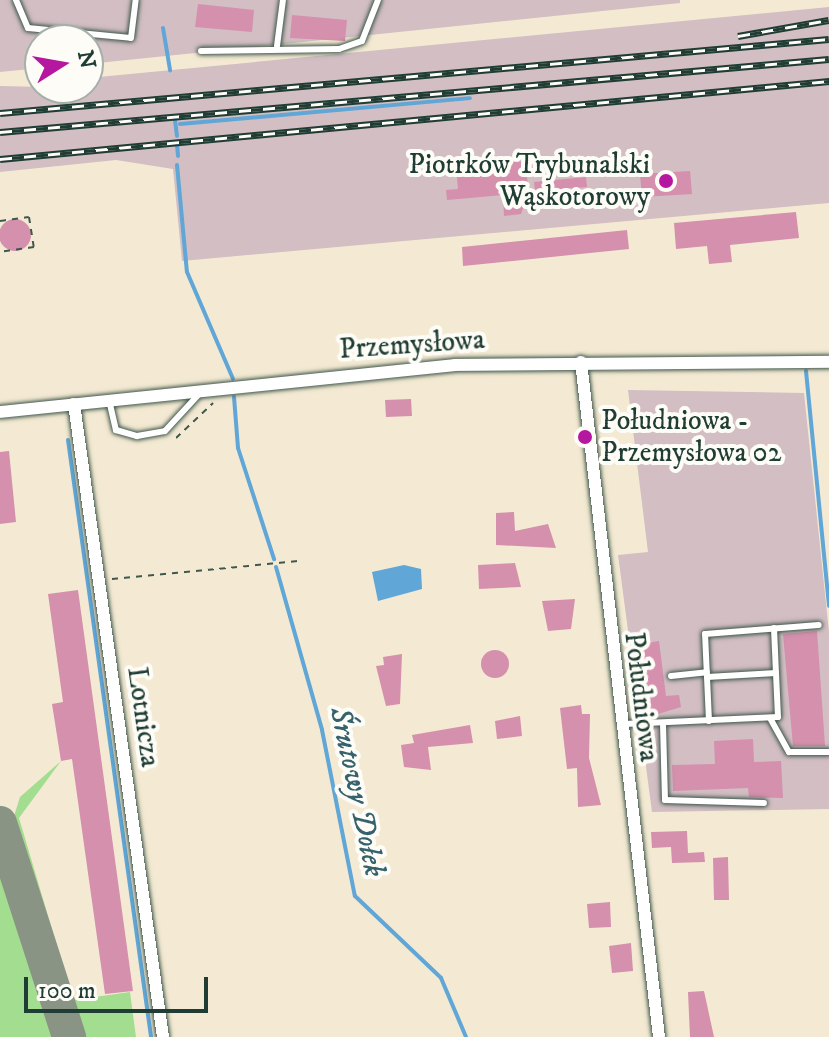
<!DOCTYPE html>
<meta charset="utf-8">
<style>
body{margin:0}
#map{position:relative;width:829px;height:1037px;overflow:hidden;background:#f4ead3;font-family:"IM FELL DW Pica",serif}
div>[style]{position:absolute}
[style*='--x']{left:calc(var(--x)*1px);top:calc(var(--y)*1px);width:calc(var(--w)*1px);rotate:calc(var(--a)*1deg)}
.industrial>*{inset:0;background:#d2bec3}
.green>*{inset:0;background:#a2dd90}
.water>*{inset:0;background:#60a6d6}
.stream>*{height:4px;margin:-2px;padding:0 2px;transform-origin:2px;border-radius:2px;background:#60a6d6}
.taxiway>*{height:34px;margin:-17px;padding:0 17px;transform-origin:17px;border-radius:17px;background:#8a9484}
.building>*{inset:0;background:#d490ac}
.round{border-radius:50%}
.path>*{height:2px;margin-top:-1px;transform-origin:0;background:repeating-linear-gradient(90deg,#3f574c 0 6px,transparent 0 12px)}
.roads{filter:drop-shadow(0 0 2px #3f574c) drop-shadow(0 0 2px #3f574c)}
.lane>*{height:6px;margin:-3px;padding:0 3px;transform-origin:3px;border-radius:3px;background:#fff}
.street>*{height:12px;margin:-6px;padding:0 6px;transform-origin:6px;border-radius:6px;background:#fff}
.rail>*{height:7px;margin-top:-3.5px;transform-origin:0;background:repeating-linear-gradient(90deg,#fdfcf7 0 12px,#1f3d34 0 24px);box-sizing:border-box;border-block:2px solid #1f3d34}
.dots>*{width:22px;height:22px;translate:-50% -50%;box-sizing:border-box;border:4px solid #fdfcf7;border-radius:50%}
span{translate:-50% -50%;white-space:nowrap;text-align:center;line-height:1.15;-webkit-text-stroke:8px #fdfcf7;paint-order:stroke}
.poi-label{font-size:28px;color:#1f3d34}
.right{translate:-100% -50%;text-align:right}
.left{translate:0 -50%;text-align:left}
.street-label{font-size:28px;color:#1f3d34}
.water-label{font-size:30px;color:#36626d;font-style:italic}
.north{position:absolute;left:24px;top:24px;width:80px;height:80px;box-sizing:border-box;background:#fdfcf7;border:2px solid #a4b0a9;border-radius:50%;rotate:79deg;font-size:22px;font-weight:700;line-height:32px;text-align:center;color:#1f3d34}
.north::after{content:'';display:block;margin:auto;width:28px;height:36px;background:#b5179e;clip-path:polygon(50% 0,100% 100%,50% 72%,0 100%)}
.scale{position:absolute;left:24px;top:977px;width:184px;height:36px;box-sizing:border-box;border:4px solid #1f3d34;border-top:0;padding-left:10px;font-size:24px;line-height:28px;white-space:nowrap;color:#1f3d34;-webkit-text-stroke:6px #fdfcf7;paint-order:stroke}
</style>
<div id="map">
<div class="industrial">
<div style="clip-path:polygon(0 0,680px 0,680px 3px,88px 64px,88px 40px,40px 40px,40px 68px,0 72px)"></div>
<div style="clip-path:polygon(829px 7px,829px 203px,182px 261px,173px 169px,116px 160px,0 172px,0 86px,88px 88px,88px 78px)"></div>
<div style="clip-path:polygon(628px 390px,804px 393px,829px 632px,829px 809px,652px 812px,618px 555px,648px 552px)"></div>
</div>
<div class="green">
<div style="clip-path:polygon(61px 761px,19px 818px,73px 1000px,130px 992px,136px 1037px,81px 1037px,10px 829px,20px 797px)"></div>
<div style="clip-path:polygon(0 845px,62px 1037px,0 1037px)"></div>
</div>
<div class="water">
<div style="clip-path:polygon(404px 565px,421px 569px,422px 589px,378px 601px,372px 572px)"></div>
</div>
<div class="stream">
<div style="--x:163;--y:28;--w:43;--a:80.5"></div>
<div style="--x:175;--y:120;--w:16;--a:83"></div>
<div style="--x:180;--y:124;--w:291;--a:-5.1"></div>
<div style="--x:177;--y:144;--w:12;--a:85"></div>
<div style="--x:177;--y:165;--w:107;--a:84.7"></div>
<div style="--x:187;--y:272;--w:116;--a:66.7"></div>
<div style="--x:806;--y:371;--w:236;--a:84.4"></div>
<div style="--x:234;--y:397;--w:51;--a:85.5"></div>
<div style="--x:238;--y:448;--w:117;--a:72"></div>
<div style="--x:68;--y:440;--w:603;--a:82.08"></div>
<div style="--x:276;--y:567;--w:169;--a:74.2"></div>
<div style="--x:322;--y:730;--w:169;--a:78.8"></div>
<div style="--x:355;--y:896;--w:119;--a:43.6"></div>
<div style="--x:441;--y:978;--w:64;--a:67"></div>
</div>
<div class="taxiway">
<div style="--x:0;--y:823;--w:225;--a:72.1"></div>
</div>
<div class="building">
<div style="clip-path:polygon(198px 4px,254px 10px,252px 32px,195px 27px)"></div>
<div style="clip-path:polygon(292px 15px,347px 20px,345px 41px,290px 38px)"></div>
<div style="clip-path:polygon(525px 161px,529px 193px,521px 214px,504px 216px,503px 195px,447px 200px,446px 190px,458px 189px,456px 167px)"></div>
<div style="clip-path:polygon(690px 171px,692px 194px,642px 197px,640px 174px)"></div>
<div style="clip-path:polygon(586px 177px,587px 187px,535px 191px,534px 182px)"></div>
<div style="clip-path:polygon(796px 212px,799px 238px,730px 245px,732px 262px,709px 264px,707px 246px,676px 249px,674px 223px)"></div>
<div class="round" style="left:-1px;top:219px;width:32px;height:32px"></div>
<div style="clip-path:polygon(627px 230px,629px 249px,463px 266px,462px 247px)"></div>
<div style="clip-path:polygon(411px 399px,412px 416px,386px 417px,385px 400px)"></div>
<div style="clip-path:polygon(9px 451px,16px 522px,0 524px,0 452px)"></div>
<div style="clip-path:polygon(514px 512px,515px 531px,548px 524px,556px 548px,496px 545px,496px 513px)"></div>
<div style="clip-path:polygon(515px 563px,521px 587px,479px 589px,478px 565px)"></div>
<div style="clip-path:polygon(78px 590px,133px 991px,105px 994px,72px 759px,61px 761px,52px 704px,63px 702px,48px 594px)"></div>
<div style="clip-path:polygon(575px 599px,571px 629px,548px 631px,542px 601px)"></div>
<div style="clip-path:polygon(817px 631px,825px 746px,793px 746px,783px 634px)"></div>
<div style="clip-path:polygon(659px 641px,666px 696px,679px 695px,681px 707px,648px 717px,637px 695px,647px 691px,641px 644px)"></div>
<div class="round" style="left:481px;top:650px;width:28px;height:28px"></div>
<div style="clip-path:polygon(402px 654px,400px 704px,386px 706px,376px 666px,384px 665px,383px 657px)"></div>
<div style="clip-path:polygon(581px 705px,582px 714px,590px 714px,589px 758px,601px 805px,578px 807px,577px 768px,567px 769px,560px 708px)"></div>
<div style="clip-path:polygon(520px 716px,522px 736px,497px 739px,495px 721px)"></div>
<div style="clip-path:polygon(470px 725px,473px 743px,428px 747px,431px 770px,404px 767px,401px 745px,414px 743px,412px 735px)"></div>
<div style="clip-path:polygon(753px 739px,754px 762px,781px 761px,783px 798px,749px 797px,748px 788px,673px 791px,672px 765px,715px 764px,714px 741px)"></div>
<div style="clip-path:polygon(687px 831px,688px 853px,704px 852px,705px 862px,672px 863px,671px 847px,652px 848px,651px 832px)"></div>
<div style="clip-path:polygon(728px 857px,729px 900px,714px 900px,713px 858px)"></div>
<div style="clip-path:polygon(610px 902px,611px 927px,589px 928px,587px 904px)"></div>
<div style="clip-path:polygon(631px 943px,633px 971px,612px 973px,609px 946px)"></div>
<div style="clip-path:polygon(704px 991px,714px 1037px,690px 1037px,688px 992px)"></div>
</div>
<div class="path">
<div style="--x:0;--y:221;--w:29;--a:-8"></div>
<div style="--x:29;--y:217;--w:30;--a:81"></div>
<div style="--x:34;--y:247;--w:34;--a:172"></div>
<div style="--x:176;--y:438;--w:51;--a:-43.4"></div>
<div style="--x:112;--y:579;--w:187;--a:-5.5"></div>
</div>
<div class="roads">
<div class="lane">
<div style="--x:16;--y:0;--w:30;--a:67"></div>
<div style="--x:28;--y:28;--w:103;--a:5.5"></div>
<div style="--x:131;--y:38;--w:38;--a:-83"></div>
<div style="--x:277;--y:46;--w:46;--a:-82.6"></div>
<div style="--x:201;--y:51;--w:138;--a:-0.8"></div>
<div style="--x:339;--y:49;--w:24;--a:-19"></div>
<div style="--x:362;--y:41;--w:44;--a:-68.7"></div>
<div style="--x:109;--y:400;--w:31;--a:77"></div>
<div style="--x:116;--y:430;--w:22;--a:16"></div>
<div style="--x:137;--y:436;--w:28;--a:-10"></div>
<div style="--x:165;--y:431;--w:53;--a:-47.3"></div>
<div style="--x:774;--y:628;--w:45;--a:87.5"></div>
<div style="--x:671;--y:676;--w:36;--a:-6"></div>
<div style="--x:770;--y:718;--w:39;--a:61"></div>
<div style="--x:789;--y:752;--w:40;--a:0"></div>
<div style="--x:709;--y:721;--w:87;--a:-92.6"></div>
<div style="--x:705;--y:634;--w:114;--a:-4.5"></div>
<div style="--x:624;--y:724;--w:154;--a:-2.6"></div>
<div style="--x:778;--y:717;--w:44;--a:-92.6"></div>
<div style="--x:776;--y:673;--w:69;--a:176.7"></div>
<div style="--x:663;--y:724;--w:76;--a:88.5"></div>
<div style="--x:665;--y:800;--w:99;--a:1.7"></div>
</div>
<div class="street">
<div style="--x:581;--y:362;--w:679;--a:83.41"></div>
<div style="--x:74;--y:404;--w:639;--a:82"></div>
<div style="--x:0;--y:412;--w:457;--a:-5.9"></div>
<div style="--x:455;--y:365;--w:374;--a:-0.5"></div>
</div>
</div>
<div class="rail">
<div style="--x:738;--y:36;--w:92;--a:-10"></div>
<div style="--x:0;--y:113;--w:832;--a:-5.1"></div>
<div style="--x:0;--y:132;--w:832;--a:-5.03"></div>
<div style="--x:0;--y:159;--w:833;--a:-5.38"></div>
</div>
<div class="dots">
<div style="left:666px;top:181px;background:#b5179e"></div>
<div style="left:585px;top:437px;background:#b5179e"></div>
</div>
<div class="poi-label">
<span class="right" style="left:650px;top:181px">Piotrków Trybunalski<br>Wąskotorowy</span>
<span class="left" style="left:601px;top:437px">Południowa -<br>Przemysłowa 02</span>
</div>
<div class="street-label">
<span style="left:412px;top:345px;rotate:-4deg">Przemysłowa</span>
<span style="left:641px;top:697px;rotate:83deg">Południowa</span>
<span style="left:143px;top:717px;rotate:82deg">Lotnicza</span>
</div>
<div class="water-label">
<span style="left:356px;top:792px;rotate:78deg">Śrutowy Dołek</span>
</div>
<div class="north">N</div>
<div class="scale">100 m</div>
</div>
